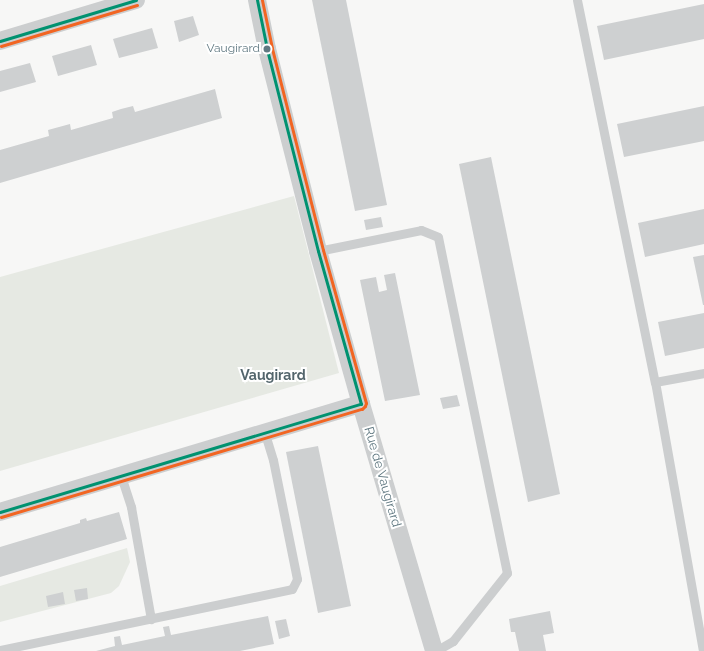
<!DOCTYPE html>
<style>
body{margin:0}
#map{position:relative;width:704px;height:651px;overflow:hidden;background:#f7f7f6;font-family:Raleway,sans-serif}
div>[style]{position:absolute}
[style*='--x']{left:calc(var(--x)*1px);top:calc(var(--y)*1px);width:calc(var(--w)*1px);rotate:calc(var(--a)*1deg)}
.green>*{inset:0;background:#e6e9e3}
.building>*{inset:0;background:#ced0d1}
.service>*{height:9px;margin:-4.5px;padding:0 4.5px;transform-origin:4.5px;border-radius:4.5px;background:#cccecf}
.minor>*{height:18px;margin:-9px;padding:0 9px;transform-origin:9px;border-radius:9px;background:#cccecf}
.bus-1>*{height:3px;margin:-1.5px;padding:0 1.5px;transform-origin:1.5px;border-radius:1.5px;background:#009270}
.bus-2>*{height:3px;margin:-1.5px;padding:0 1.5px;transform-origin:1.5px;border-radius:1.5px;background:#f26522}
.dots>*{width:11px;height:11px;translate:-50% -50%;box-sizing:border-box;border:2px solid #fff;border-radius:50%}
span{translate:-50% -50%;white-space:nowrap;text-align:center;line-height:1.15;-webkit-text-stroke:4px #fff;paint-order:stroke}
.bus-label{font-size:12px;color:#617982}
.right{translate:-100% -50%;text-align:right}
.street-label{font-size:13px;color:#617982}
.neighbourhood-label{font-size:14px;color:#53656c;font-weight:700}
</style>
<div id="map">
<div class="green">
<div style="clip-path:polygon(294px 196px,339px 373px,0 471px,0 277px)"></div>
<div style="clip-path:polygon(127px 548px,130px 562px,119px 586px,111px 593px,0 622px,0 586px)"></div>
</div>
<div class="building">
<div style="clip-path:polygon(312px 0,346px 0,387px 205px,355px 211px)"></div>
<div style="clip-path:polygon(704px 4px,704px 39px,604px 60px,597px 26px)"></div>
<div style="clip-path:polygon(193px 16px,199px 35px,179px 42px,174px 21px)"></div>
<div style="clip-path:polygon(152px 28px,158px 48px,119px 58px,113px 39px)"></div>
<div style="clip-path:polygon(91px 45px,97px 65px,58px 76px,52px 56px)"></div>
<div style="clip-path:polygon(30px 63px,36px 82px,0 92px,0 71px)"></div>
<div style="clip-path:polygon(215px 89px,222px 118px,0 183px,0 150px,49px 136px,48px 130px,70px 124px,71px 130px,113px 118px,112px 112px,121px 109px,133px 106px,135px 112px)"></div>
<div style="clip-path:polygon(704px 106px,704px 141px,624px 157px,617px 124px)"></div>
<div style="clip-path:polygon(491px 157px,560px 494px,528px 502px,459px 164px)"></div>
<div style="clip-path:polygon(704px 209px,704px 244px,645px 257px,638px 223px)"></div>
<div style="clip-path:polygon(381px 217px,383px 227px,366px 230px,364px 220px)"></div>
<div style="clip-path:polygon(704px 255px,704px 305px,703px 305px,693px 257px)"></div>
<div style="clip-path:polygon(395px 273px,420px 395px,385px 401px,360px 280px,376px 277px,379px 292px,387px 290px,384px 275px)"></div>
<div style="clip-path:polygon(704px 313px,704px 348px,665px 356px,658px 322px)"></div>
<div style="clip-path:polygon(457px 395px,460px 406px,443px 409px,440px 398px)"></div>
<div style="clip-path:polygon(318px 446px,351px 606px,318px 613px,286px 452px)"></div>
<div style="clip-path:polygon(119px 512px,127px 539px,0 577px,0 547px,80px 523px,80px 520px,86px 518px,87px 521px)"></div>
<div style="clip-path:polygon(87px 588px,88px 599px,76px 601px,74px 590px)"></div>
<div style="clip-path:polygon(63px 592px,65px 604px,48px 607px,46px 596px)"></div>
<div style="clip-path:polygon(550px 611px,554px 633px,543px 635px,546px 651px,519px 651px,515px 632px,511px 632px,509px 619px)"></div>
<div style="clip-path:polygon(268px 616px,274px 644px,240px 651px,96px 651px,115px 646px,114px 637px,120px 636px,122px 645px,165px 636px,163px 627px,169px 626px,171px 635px)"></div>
<div style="clip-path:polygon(286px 619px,290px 636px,279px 639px,275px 621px)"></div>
</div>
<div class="service">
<div style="--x:577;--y:0;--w:390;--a:78.5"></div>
<div style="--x:318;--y:251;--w:105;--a:-11.5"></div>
<div style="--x:421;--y:230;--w:18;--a:22"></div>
<div style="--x:438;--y:237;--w:343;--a:78.4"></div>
<div style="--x:507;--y:573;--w:87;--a:128.5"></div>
<div style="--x:453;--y:641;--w:20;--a:150"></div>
<div style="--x:121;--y:476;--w:33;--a:72"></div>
<div style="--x:131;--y:507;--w:114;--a:79.9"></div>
<div style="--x:0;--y:650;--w:298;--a:-11.8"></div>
<div style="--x:292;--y:589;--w:11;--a:-63"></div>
<div style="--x:297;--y:579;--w:121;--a:-101.4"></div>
<div style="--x:273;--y:460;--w:28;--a:-107"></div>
<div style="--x:703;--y:651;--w:273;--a:-100.1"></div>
<div style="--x:655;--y:382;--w:50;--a:-10.4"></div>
</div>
<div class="minor">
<div style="--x:257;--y:0;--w:50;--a:78.5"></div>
<div style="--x:267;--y:49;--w:208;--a:75.8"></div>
<div style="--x:318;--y:251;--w:159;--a:74.3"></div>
<div style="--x:361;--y:404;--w:258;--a:73.5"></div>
<div style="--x:0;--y:41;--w:142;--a:-16.8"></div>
<div style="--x:0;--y:512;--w:377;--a:-16.7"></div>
</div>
<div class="bus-1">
<div style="--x:0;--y:41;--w:142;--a:-16.8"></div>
<div style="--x:0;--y:512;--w:377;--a:-16.7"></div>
<div style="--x:361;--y:404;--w:159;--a:-105.7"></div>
<div style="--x:318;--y:251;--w:208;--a:-104.2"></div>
<div style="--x:267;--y:49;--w:50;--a:-101.5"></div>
</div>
<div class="bus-2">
<div style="--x:1;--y:46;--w:142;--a:-16.8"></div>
<div style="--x:1;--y:517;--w:377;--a:-16.7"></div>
<div style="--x:362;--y:409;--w:4;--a:-45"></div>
<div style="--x:365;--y:406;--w:3;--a:-72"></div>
<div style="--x:366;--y:403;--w:159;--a:-105.7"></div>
<div style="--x:323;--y:250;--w:208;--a:-104.2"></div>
<div style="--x:272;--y:48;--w:49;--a:-101.8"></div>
</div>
<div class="dots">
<div style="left:267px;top:49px;background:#617982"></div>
</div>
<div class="bus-label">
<span class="right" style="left:260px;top:49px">Vaugirard</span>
</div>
<div class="street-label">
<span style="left:382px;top:477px;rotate:74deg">Rue de Vaugirard</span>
</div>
<div class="neighbourhood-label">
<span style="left:273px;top:375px">Vaugirard</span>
</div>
</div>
